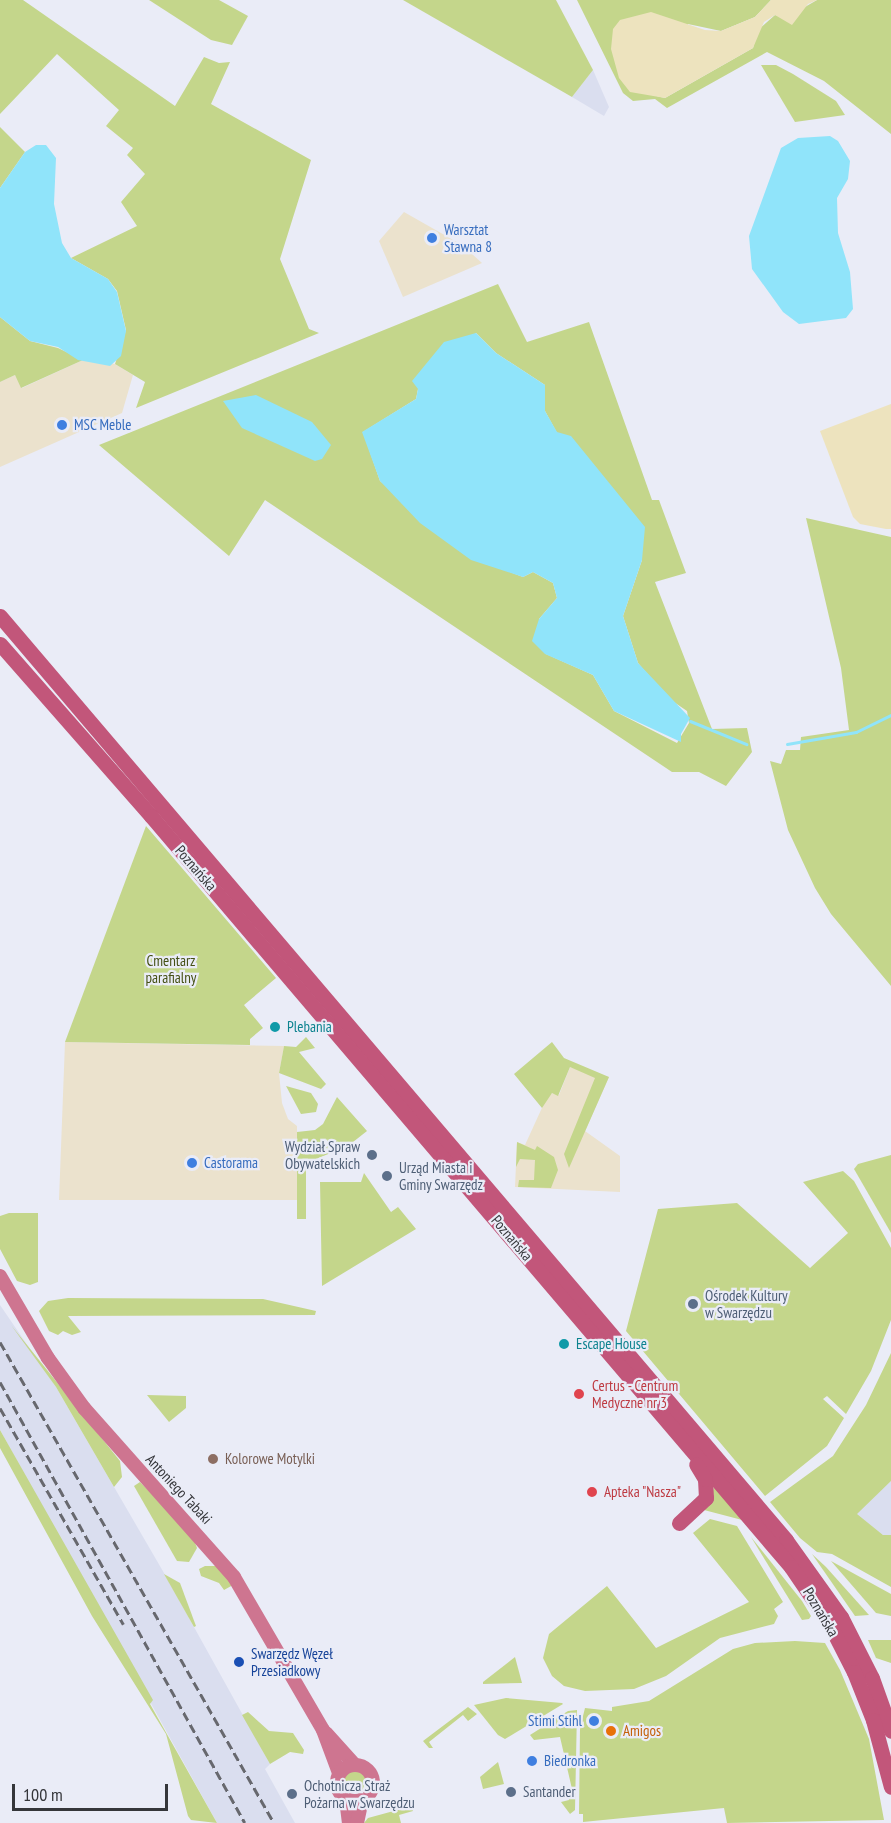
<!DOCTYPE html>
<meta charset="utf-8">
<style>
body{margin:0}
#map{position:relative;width:891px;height:1823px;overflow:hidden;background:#eaecf7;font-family:"PT Sans Narrow",sans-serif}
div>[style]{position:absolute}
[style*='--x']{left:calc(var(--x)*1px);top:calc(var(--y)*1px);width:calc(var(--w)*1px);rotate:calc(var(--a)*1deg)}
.commercial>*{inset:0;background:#ebe2cd}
.built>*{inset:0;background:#dadeef}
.green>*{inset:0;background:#c4d68b}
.round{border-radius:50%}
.sand>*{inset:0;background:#ede3be}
.water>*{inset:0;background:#90e4fa}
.stream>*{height:3px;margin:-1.5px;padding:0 1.5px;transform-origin:1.5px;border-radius:1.5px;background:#90e4fa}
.secondary>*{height:14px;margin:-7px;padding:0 7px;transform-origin:7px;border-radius:7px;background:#ce7590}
.secondary>.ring{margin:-7px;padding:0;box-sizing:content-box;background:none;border:14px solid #ce7590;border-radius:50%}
.primary>*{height:15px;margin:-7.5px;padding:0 7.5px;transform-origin:7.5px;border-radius:7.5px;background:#c2567a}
.rail>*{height:3px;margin-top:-1.5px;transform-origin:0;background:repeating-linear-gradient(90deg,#67686e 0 9px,transparent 0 13.5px)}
.dots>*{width:16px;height:16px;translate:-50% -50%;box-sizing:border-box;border:3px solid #eaecf7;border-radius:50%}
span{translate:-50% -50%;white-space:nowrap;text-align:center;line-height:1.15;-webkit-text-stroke:4.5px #eaecf7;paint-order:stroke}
.shop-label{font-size:15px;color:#366cbe}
.left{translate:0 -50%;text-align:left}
.right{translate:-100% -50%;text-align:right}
.street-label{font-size:15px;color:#35363a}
.park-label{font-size:15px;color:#455015}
.culture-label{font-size:15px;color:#0d838f}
.service-label{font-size:15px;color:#4e5e75}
.health-label{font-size:15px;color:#be3a42}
.education-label{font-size:15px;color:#785e54}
.transit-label{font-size:15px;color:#164399}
.food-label{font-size:15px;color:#c56008}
.scale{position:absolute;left:12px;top:1784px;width:156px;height:27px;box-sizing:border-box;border:3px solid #35363a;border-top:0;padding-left:8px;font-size:18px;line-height:21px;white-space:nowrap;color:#35363a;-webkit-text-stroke:4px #eaecf7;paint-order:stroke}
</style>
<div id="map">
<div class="commercial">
<div style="clip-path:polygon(404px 212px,462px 245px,482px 263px,403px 297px,379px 241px)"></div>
<div style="clip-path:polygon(83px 360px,115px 364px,133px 375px,122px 413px,0 467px,0 382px,15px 375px,22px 388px)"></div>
<div style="clip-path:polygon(65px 1042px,284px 1046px,279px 1073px,282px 1103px,288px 1119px,297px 1126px,297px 1200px,59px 1200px)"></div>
<div style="clip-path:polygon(570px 1067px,609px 1077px,585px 1131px,620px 1156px,620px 1192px,515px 1187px,517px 1142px,525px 1145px,546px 1099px,552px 1093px,559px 1095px)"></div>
</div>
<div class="built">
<div style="clip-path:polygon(593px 70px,609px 107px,604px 116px,572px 97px)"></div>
<div style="clip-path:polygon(0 1305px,56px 1387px,164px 1573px,270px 1764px,265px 1769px,295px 1823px,217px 1823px,0 1430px)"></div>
<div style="clip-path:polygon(891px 1481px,891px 1535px,883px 1535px,856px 1514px)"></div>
</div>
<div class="green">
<div style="clip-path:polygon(0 0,23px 0,175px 106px,204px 57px,219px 63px,230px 62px,211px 104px,311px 160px,280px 259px,309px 329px,319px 333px,136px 408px,145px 382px,115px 364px,126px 330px,117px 291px,108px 279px,71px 258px,137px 226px,121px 202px,145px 174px,127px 155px,133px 148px,106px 126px,119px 110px,57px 54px,0 114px)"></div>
<div style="clip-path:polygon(149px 0,219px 0,248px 16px,232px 45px,211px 40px)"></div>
<div style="clip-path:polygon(403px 0,556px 0,593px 70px,572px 97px)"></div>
<div style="clip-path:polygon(577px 0,771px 0,755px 17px,721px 31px,688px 24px,648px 94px,665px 98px,753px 48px,758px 30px,775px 15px,786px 18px,817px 0,891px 0,891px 134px,824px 81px,767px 52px,667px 108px,655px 99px,633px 101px,623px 93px)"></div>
<div style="clip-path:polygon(761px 65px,776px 65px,793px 74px,836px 101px,845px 115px,795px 122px)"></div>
<div style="clip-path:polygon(0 127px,25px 152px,0 188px)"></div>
<div style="clip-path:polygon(evenodd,498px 284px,527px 342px,589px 322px,652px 500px,659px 500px,686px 573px,655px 582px,712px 729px,747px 728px,752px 752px,726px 786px,699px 772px,672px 772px,265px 500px,229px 556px,99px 445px,498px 284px,476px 333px,496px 353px,545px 385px,545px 411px,557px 433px,642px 560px,623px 616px,638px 663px,668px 698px,687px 711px,689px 723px,677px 743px,614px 711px,593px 675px,546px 654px,539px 619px,557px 598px,553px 583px,533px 572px,523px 577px,497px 567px,380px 481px,363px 432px,416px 399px,418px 389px,476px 333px)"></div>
<div style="clip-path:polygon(0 317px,30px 341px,58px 348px,83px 360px,21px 388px,15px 375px,0 382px)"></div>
<div style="clip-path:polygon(806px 518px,891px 537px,891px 986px,831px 914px,815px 888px,788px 830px,770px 761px,781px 764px,786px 750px,800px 750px,801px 737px,849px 730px,841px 668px)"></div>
<div style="clip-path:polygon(146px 826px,276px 978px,244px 1005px,263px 1028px,250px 1039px,250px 1045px,65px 1042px)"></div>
<div style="clip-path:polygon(306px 1037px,315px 1048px,299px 1052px,326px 1084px,321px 1089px,279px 1073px,284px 1046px,296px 1047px)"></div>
<div style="clip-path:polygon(552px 1042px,564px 1058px,609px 1077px,569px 1168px,564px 1154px,595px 1078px,570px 1067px,558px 1096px,552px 1093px,542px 1108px,514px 1074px)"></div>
<div style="clip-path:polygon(286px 1086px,311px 1093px,318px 1104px,316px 1112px,301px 1114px)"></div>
<div style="clip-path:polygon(337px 1097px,367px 1131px,348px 1146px,306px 1163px,306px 1219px,297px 1219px,297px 1132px,315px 1130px,323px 1124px)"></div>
<div style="clip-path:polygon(517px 1142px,535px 1150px,537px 1146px,554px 1157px,558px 1170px,551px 1188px,518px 1187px,519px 1180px,534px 1180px,535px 1160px,520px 1159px,516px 1167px)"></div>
<div style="clip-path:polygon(891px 1155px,891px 1233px,854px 1169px,858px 1164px)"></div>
<div style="clip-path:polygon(843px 1171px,854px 1181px,891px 1248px,891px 1320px,871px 1371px,846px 1414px,827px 1396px,823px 1399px,844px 1418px,827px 1446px,765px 1496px,626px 1331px,658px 1209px,737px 1203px,810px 1268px,848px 1233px,803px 1182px)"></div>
<div style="clip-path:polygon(364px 1173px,391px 1212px,398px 1207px,416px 1229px,322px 1286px,320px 1182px,361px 1182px)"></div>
<div style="clip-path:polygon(9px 1213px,38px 1213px,38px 1282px,30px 1285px,17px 1281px,0 1249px,0 1216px)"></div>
<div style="clip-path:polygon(68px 1298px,263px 1299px,316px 1311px,315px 1315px,68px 1316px,81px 1332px,72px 1335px,63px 1331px,58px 1335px,49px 1331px,39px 1311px,48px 1301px)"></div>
<div style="clip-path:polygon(11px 1325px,120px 1461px,122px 1477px,114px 1487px,56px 1387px)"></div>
<div style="clip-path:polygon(891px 1353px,891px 1481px,857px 1514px,883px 1535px,891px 1535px,891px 1587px,832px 1554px,817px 1552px,800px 1538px,770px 1502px,833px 1456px,866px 1405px)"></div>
<div style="clip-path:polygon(147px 1395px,186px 1396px,186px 1408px,169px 1422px)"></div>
<div style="clip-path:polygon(0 1430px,153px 1700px,150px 1704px,217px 1823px,191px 1820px,188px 1816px,166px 1734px,92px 1616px,0 1448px)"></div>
<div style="clip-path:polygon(140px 1482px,192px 1535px,197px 1548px,189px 1562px,177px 1561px,134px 1486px)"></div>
<div style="clip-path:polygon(714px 1484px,746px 1521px,704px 1510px,712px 1499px)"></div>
<div style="clip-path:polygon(710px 1519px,737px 1526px,783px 1602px,774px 1609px,778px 1616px,774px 1624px,720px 1638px,666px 1676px,634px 1689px,585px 1691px,564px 1686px,552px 1676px,543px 1658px,549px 1634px,607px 1586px,656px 1648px,749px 1602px,693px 1533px)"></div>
<div style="clip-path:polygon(751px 1537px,802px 1601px,811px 1616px,809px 1619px,802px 1620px)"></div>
<div style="clip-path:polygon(812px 1554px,826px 1567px,869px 1615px,855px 1616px)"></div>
<div style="clip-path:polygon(831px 1561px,891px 1594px,891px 1616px,876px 1613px)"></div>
<div style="clip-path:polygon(205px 1566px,217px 1566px,233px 1585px,224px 1590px,219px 1583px,201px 1576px,199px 1569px)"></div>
<div style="clip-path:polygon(164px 1574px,180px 1583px,196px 1626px,194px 1627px)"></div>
<div style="clip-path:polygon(868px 1640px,891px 1640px,891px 1663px,876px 1658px)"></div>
<div style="clip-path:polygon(795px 1641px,825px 1643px,840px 1670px,869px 1739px,884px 1820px,727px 1823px,724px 1808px,583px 1822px,583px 1814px,579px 1814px,580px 1728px,585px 1708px,612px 1711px,612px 1707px,649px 1701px,733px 1649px,755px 1643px)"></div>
<div style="clip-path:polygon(515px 1657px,522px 1683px,483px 1684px,483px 1682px)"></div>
<div style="clip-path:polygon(506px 1698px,562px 1703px,563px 1704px,505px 1739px,498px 1735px,474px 1705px)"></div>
<div style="clip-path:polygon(468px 1707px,477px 1714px,468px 1721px,463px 1715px,429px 1742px,433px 1748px,429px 1748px,423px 1741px)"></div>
<div style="clip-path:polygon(577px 1710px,575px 1810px,570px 1814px,561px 1802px,569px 1800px,567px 1790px,572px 1789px,560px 1737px,534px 1740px,530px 1735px,568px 1711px)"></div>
<div style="clip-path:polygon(248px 1712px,269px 1731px,293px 1733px,304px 1750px,303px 1754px,290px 1752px,270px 1764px,242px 1715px)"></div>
<div style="clip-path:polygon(498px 1762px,504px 1784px,483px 1789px,480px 1777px)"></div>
<div class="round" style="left:344px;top:1771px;width:22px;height:22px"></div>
<div style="clip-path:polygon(412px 1806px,413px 1811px,399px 1815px,401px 1823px,364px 1823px,368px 1818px)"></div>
</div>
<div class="sand">
<div style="clip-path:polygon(771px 0,817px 0,808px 4px,792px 25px,775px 15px,764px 22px,753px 48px,665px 98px,630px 92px,619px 78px,611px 49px,613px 29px,620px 20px,651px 12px,705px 30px,721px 31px,755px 17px)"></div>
<div style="clip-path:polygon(891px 404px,891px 529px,886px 529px,860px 524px,853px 517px,820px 431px)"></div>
</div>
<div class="water">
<div style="clip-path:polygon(830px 136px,838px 141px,850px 161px,848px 179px,837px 198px,838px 233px,850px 272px,853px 309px,846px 318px,799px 324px,783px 312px,752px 269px,749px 236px,781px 148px,798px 138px)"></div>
<div style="clip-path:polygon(46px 145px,56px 158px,54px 204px,62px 243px,71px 258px,108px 279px,117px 292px,126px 331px,121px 356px,110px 366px,78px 360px,58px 347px,30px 341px,0 317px,0 188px,25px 152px,36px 145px)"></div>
<div style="clip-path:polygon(476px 333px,496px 353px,545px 385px,545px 411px,557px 432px,571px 436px,645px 527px,642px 560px,623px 616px,638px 663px,690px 718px,681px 734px,681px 742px,614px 711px,593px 675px,545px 654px,532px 641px,539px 619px,557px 598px,553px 583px,533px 572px,523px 577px,471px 560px,420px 523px,380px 481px,362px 432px,416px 399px,418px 389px,412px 381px,444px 342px)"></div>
<div style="clip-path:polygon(256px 395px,312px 422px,331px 445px,322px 459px,315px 461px,242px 428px,223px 401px)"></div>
</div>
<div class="stream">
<div style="--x:690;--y:721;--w:61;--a:22.3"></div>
<div style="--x:787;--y:744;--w:70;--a:-9.9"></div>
<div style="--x:856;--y:732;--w:39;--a:-26"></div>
</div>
<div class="secondary">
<div style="--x:0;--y:1276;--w:95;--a:59.7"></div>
<div style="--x:48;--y:1358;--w:62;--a:54.2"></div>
<div style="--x:84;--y:1408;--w:226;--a:48.4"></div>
<div style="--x:234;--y:1577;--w:177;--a:59.8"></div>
<div style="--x:323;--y:1730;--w:46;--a:69.6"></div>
<div style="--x:326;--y:1733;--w:42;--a:47.9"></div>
<div class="ring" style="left:337px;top:1765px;width:22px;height:22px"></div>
<div style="--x:346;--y:1799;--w:24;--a:83"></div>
<div style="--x:357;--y:1823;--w:24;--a:-78"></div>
</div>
<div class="primary">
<div style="--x:0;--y:616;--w:1213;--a:49.61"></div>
<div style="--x:786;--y:1540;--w:95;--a:54.5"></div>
<div style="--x:841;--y:1617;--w:68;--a:63.1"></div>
<div style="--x:872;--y:1678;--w:56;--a:70.3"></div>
<div style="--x:0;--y:644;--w:229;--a:48.7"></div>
<div style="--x:151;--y:816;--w:987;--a:49.56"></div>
<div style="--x:791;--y:1567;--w:68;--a:55.8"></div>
<div style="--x:829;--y:1623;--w:55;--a:63"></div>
<div style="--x:854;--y:1672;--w:52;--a:68.4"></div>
<div style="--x:873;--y:1720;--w:69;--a:75"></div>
<div style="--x:679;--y:1523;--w:37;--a:-43"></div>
<div style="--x:706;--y:1498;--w:19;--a:-93"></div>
<div style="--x:705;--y:1479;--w:17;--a:-121"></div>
</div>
<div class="rail">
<div style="--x:0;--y:1342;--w:554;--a:60.33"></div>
<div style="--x:0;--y:1382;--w:504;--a:60.95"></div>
<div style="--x:0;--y:1408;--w:249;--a:60.3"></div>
</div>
<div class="dots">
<div style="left:432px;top:238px;background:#3f7fe0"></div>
<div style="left:62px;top:425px;background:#3f7fe0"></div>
<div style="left:275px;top:1027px;background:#0f9aa8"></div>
<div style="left:372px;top:1155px;background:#5c6f8a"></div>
<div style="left:192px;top:1163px;background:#3f7fe0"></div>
<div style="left:387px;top:1176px;background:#5c6f8a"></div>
<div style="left:693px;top:1304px;background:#5c6f8a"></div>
<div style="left:564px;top:1344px;background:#0f9aa8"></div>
<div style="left:579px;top:1394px;background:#e0444e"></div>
<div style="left:213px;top:1459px;background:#8d6e63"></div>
<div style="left:592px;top:1492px;background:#e0444e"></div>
<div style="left:239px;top:1662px;background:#1a4fb4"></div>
<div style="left:594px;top:1721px;background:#3f7fe0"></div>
<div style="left:611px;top:1731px;background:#e8710a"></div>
<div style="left:532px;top:1761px;background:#3f7fe0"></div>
<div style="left:511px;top:1792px;background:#5c6f8a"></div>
<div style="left:292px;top:1794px;background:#5c6f8a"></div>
</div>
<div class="shop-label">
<span class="left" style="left:444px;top:238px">Warsztat<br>Stawna 8</span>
<span class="left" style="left:74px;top:425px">MSC Meble</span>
<span class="left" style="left:204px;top:1163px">Castorama</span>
<span class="right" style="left:582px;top:1721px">Stimi Stihl</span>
<span class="left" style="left:544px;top:1761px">Biedronka</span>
</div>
<div class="street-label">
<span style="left:196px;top:868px;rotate:49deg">Poznańska</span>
<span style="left:512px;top:1238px;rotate:50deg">Poznańska</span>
<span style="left:179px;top:1489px;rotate:47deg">Antoniego Tabaki</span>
<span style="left:821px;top:1612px;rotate:59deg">Poznańska</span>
</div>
<div class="park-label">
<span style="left:171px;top:969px">Cmentarz<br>parafialny</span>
</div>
<div class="culture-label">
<span class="left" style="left:287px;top:1027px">Plebania</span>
<span class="left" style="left:576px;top:1344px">Escape House</span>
</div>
<div class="service-label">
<span class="right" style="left:360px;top:1155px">Wydział Spraw<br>Obywatelskich</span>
<span class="left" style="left:399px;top:1176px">Urząd Miasta i<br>Gminy Swarzędz</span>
<span class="left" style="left:705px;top:1304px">Ośrodek Kultury<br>w Swarzędzu</span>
<span class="left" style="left:304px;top:1794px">Ochotnicza Straż<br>Pożarna w Swarzędzu</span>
<span class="left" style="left:523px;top:1792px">Santander</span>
</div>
<div class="health-label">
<span class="left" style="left:592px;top:1394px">Certus - Centrum<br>Medyczne nr 3</span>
<span class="left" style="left:604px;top:1492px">Apteka "Nasza"</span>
</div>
<div class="education-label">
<span class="left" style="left:225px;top:1459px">Kolorowe Motylki</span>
</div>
<div class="transit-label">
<span class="left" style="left:251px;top:1662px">Swarzędz Węzeł<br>Przesiadkowy</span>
</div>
<div class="food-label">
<span class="left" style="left:623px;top:1731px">Amigos</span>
</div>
<div class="scale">100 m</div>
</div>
